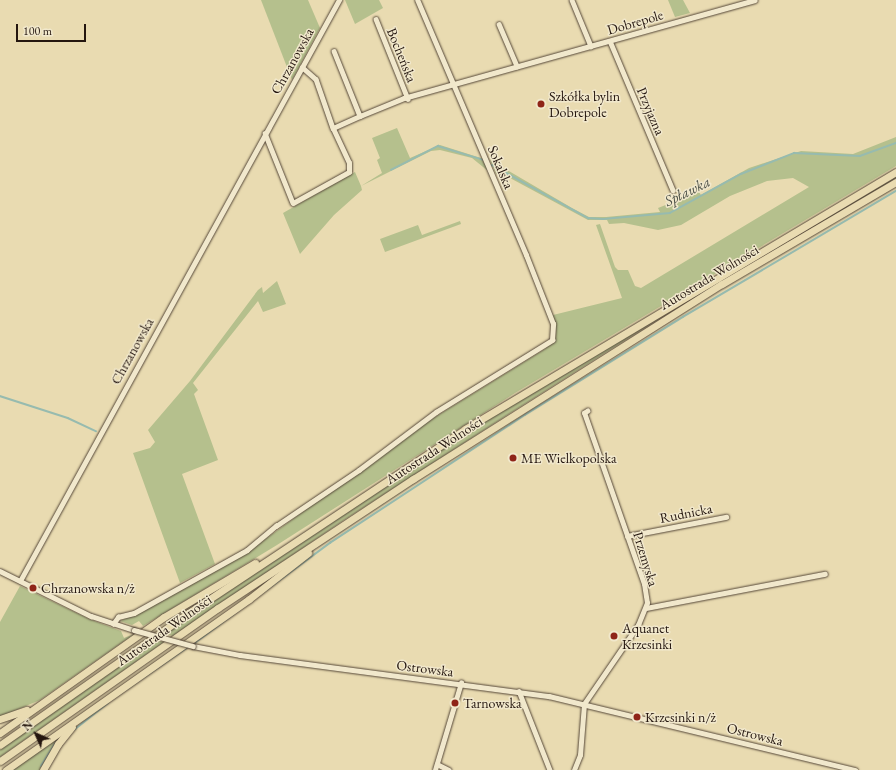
<!DOCTYPE html>
<meta charset="utf-8">
<style>
body{margin:0}
#map{position:relative;width:896px;height:770px;overflow:hidden;background:#e9dbb1;font-family:"EB Garamond",serif}
div>[style]{position:absolute}
[style*='--x']{left:calc(var(--x)*1px);top:calc(var(--y)*1px);width:calc(var(--w)*1px);rotate:calc(var(--a)*1deg)}
.green>*{inset:0;background:#b5c08d}
.stream>*{height:1.5px;margin:-0.75px;padding:0 0.75px;transform-origin:0.75px;border-radius:0.75px;background:#97bbaf}
.roads{filter:drop-shadow(0 0 1px #554738) drop-shadow(0 0 1px #554738)}
.minor>*{height:4.5px;margin:-2.25px;padding:0 2.25px;transform-origin:2.25px;border-radius:2.25px;background:#f1e8cc}
.highway>*{height:7px;margin:-3.5px;padding:0 3.5px;transform-origin:3.5px;border-radius:3.5px;background:#e9dbb1}
.bridges{filter:drop-shadow(0 0 1px #554738) drop-shadow(0 0 1px #554738)}
.minor-bridge>*{height:4.5px;margin:-2.25px;padding:0 2.25px;transform-origin:2.25px;border-radius:2.25px;background:#f1e8cc}
.dots>*{width:11px;height:11px;translate:-50% -50%;box-sizing:border-box;border:2px solid #f1e8cc;border-radius:50%}
span{translate:-50% -50%;white-space:nowrap;text-align:center;line-height:1.15;-webkit-text-stroke:3px #f1e8cc;paint-order:stroke}
.street-label{font-size:14px;color:#24160f}
.poi-label{font-size:14px;color:#24160f}
.left{translate:0 -50%;text-align:left}
.water-label{font-size:15px;color:#4c5047;font-style:italic}
.north{position:absolute;left:16px;top:714px;width:40px;height:40px;-webkit-text-stroke:3px #f1e8cc;paint-order:stroke;rotate:315deg;font-size:11px;font-weight:700;line-height:16px;text-align:center;color:#24160f}
.north::after{content:'';display:block;margin:auto;width:14px;height:18px;background:#24160f;clip-path:polygon(50% 0,100% 100%,50% 72%,0 100%)}
.scale{position:absolute;left:16px;top:24px;width:70px;height:18px;box-sizing:border-box;border:2px solid #24160f;border-top:0;padding-left:5px;font-size:12px;line-height:14px;white-space:nowrap;color:#24160f;-webkit-text-stroke:3px #f1e8cc;paint-order:stroke}
</style>
<div id="map">
<div class="green">
<div style="clip-path:polygon(261px 0,308px 0,320px 28px,292px 80px)"></div>
<div style="clip-path:polygon(345px 0,379px 0,383px 8px,355px 24px)"></div>
<div style="clip-path:polygon(668px 0,683px 0,690px 13px,675px 17px)"></div>
<div style="clip-path:polygon(397px 128px,410px 158px,440px 145px,484px 159px,488px 171px,472px 158px,440px 150px,431px 151px,361px 186px,362px 190px,334px 215px,300px 254px,283px 213px,355px 172px,361px 186px,382px 173px,377px 160px,380px 158px,372px 138px)"></div>
<div style="clip-path:polygon(896px 137px,896px 166px,515px 393px,277px 545px,143px 626px,139px 621px,132px 625px,120px 621px,150px 607px,252px 549px,419px 427px,545px 349px,555px 339px,556px 333px,553px 315px,622px 298px,596px 225px,600px 224px,615px 267px,618px 270px,628px 270px,635px 286px,641px 288px,809px 187px,793px 178px,767px 181px,730px 196px,681px 225px,658px 230px,624px 223px,609px 224px,607px 220px,588px 220px,510px 178px,496px 174px,490px 160px,572px 208px,589px 217px,606px 217px,660px 212px,658px 208px,699px 192px,701px 195px,749px 168px,801px 151px,853px 154px)"></div>
<div style="clip-path:polygon(896px 175px,896px 178px,687px 301px,512px 412px,344px 520px,173px 636px,164px 633px,501px 410px)"></div>
<div style="clip-path:polygon(460px 221px,461px 224px,385px 252px,380px 239px,418px 225px,422px 235px)"></div>
<div style="clip-path:polygon(277px 281px,286px 304px,263px 312px,258px 301px,193px 383px,198px 390px,194px 394px,218px 460px,182px 474px,215px 564px,180px 583px,133px 453px,150px 448px,155px 442px,148px 430px,190px 381px,258px 290px,262px 287px,263px 293px)"></div>
<div style="clip-path:polygon(20px 586px,89px 619px,121px 631px,124px 638px,134px 634px,40px 700px,0 717px,0 622px)"></div>
<div style="clip-path:polygon(155px 640px,164px 642px,0 757px,0 749px)"></div>
<div style="clip-path:polygon(67px 728px,41px 770px,9px 770px)"></div>
</div>
<div class="stream">
<div style="--x:492;--y:165;--w:110;--a:28.9"></div>
<div style="--x:588;--y:218;--w:15;--a:4"></div>
<div style="--x:603;--y:219;--w:67;--a:-5.1"></div>
<div style="--x:670;--y:213;--w:81;--a:-28.8"></div>
<div style="--x:741;--y:174;--w:57;--a:-21.6"></div>
<div style="--x:794;--y:153;--w:66;--a:2.6"></div>
<div style="--x:860;--y:156;--w:38;--a:-20"></div>
<div style="--x:391;--y:170;--w:53;--a:-27.1"></div>
<div style="--x:438;--y:146;--w:48;--a:16.9"></div>
<div style="--x:0;--y:396;--w:71;--a:17.9"></div>
<div style="--x:68;--y:418;--w:31;--a:25"></div>
<div style="--x:192;--y:645;--w:172;--a:-36.5"></div>
<div style="--x:330;--y:543;--w:233;--a:-33.3"></div>
<div style="--x:525;--y:415;--w:186;--a:-31.8"></div>
<div style="--x:683;--y:317;--w:247;--a:-30.6"></div>
<div style="--x:111;--y:700;--w:93;--a:-34.5"></div>
<div style="--x:74;--y:730;--w:43;--a:-38.5"></div>
<div style="--x:41;--y:766;--w:34;--a:-58"></div>
</div>
<div class="roads">
<div class="minor">
<div style="--x:572;--y:0;--w:50;--a:67.6"></div>
<div style="--x:376;--y:19;--w:86;--a:68.2"></div>
<div style="--x:499;--y:24;--w:46;--a:66.8"></div>
<div style="--x:610;--y:41;--w:162;--a:67.1"></div>
<div style="--x:334;--y:51;--w:70;--a:68.2"></div>
<div style="--x:360;--y:116;--w:48;--a:-22.2"></div>
<div style="--x:404;--y:98;--w:364;--a:-15.6"></div>
<div style="--x:302;--y:67;--w:18;--a:41"></div>
<div style="--x:316;--y:79;--w:52;--a:70.9"></div>
<div style="--x:265;--y:133;--w:75;--a:68.2"></div>
<div style="--x:293;--y:203;--w:64;--a:-29"></div>
<div style="--x:349;--y:172;--w:9;--a:-90"></div>
<div style="--x:349;--y:163;--w:38;--a:-115"></div>
<div style="--x:333;--y:128;--w:30;--a:-24"></div>
<div style="--x:627;--y:536;--w:101;--a:-10.9"></div>
<div style="--x:0;--y:571;--w:102;--a:26.3"></div>
<div style="--x:91;--y:616;--w:45;--a:18"></div>
<div style="--x:20;--y:581;--w:663;--a:-61.23"></div>
<div style="--x:646;--y:608;--w:182;--a:-10.8"></div>
<div style="--x:113;--y:624;--w:9;--a:-54"></div>
<div style="--x:118;--y:617;--w:16;--a:-14"></div>
<div style="--x:134;--y:613;--w:129;--a:-29.1"></div>
<div style="--x:247;--y:550;--w:38;--a:-40"></div>
<div style="--x:276;--y:526;--w:100;--a:-34"></div>
<div style="--x:359;--y:470;--w:96;--a:-37"></div>
<div style="--x:436;--y:412;--w:137;--a:-31.8"></div>
<div style="--x:552;--y:340;--w:16;--a:-86"></div>
<div style="--x:553;--y:324;--w:74;--a:-111.4"></div>
<div style="--x:526;--y:255;--w:277;--a:-113.1"></div>
<div style="--x:193;--y:646;--w:48;--a:10.8"></div>
<div style="--x:240;--y:655;--w:312;--a:7.6"></div>
<div style="--x:549;--y:696;--w:315;--a:13.6"></div>
<div style="--x:519;--y:691;--w:85;--a:68.6"></div>
<div style="--x:437;--y:764;--w:13;--a:27"></div>
<div style="--x:435;--y:770;--w:91;--a:-73.4"></div>
<div style="--x:574;--y:770;--w:16;--a:-68"></div>
<div style="--x:580;--y:755;--w:51;--a:-85.5"></div>
<div style="--x:584;--y:704;--w:96;--a:-55.6"></div>
<div style="--x:638;--y:625;--w:24;--a:-68"></div>
<div style="--x:647;--y:603;--w:19;--a:-99"></div>
<div style="--x:644;--y:584;--w:181;--a:-109.3"></div>
<div style="--x:584;--y:413;--w:4;--a:-34"></div>
</div>
<div class="highway">
<div style="--x:0;--y:719;--w:28;--a:-19"></div>
<div style="--x:0;--y:733;--w:201;--a:-35.3"></div>
<div style="--x:164;--y:617;--w:106;--a:-30.7"></div>
<div style="--x:0;--y:745;--w:228;--a:-35"></div>
<div style="--x:187;--y:614;--w:334;--a:-33.6"></div>
<div style="--x:465;--y:429;--w:502;--a:-30.81"></div>
<div style="--x:0;--y:761;--w:266;--a:-35.1"></div>
<div style="--x:218;--y:608;--w:234;--a:-33.5"></div>
<div style="--x:413;--y:479;--w:365;--a:-32.3"></div>
<div style="--x:722;--y:284;--w:202;--a:-30.4"></div>
<div style="--x:6;--y:770;--w:297;--a:-35.1"></div>
<div style="--x:249;--y:599;--w:75;--a:-37.9"></div>
<div style="--x:43;--y:770;--w:30;--a:-60"></div>
<div style="--x:58;--y:744;--w:22;--a:-51"></div>
</div>
</div>
<div class="bridges">
<div class="minor-bridge">
<div style="--x:134;--y:630;--w:61;--a:15.2"></div>
</div>
</div>
<div class="dots">
<div style="left:541px;top:104px;background:#8f2418"></div>
<div style="left:513px;top:458px;background:#8f2418"></div>
<div style="left:33px;top:588px;background:#8f2418"></div>
<div style="left:614px;top:636px;background:#8f2418"></div>
<div style="left:455px;top:703px;background:#8f2418"></div>
<div style="left:637px;top:717px;background:#8f2418"></div>
</div>
<div class="street-label">
<span style="left:635px;top:22px;rotate:-16deg">Dobrepole</span>
<span style="left:402px;top:55px;rotate:68deg">Bocheńska</span>
<span style="left:292px;top:61px;rotate:-61deg">Chrzanowska</span>
<span style="left:651px;top:111px;rotate:67deg">Przyjazna</span>
<span style="left:501px;top:167px;rotate:67deg">Sokalska</span>
<span style="left:709px;top:277px;rotate:-31deg">Autostrada Wolności</span>
<span style="left:132px;top:351px;rotate:-61deg">Chrzanowska</span>
<span style="left:434px;top:450px;rotate:-33deg">Autostrada Wolności</span>
<span style="left:686px;top:513px;rotate:-11deg">Rudnicka</span>
<span style="left:646px;top:559px;rotate:73deg">Przemyska</span>
<span style="left:164px;top:630px;rotate:-35deg">Autostrada Wolności</span>
<span style="left:425px;top:668px;rotate:7deg">Ostrowska</span>
<span style="left:755px;top:734px;rotate:14deg">Ostrowska</span>
</div>
<div class="poi-label">
<span class="left" style="left:549px;top:104px">Szkółka bylin<br>Dobrepole</span>
<span class="left" style="left:521px;top:458px">ME Wielkopolska</span>
<span class="left" style="left:41px;top:588px">Chrzanowska n/ż</span>
<span class="left" style="left:622px;top:636px">Aquanet<br>Krzesinki</span>
<span class="left" style="left:463px;top:703px">Tarnowska</span>
<span class="left" style="left:645px;top:717px">Krzesinki n/ż</span>
</div>
<div class="water-label">
<span style="left:687px;top:191px;rotate:-26deg">Spławka</span>
</div>
<div class="north">N</div>
<div class="scale">100 m</div>
</div>
